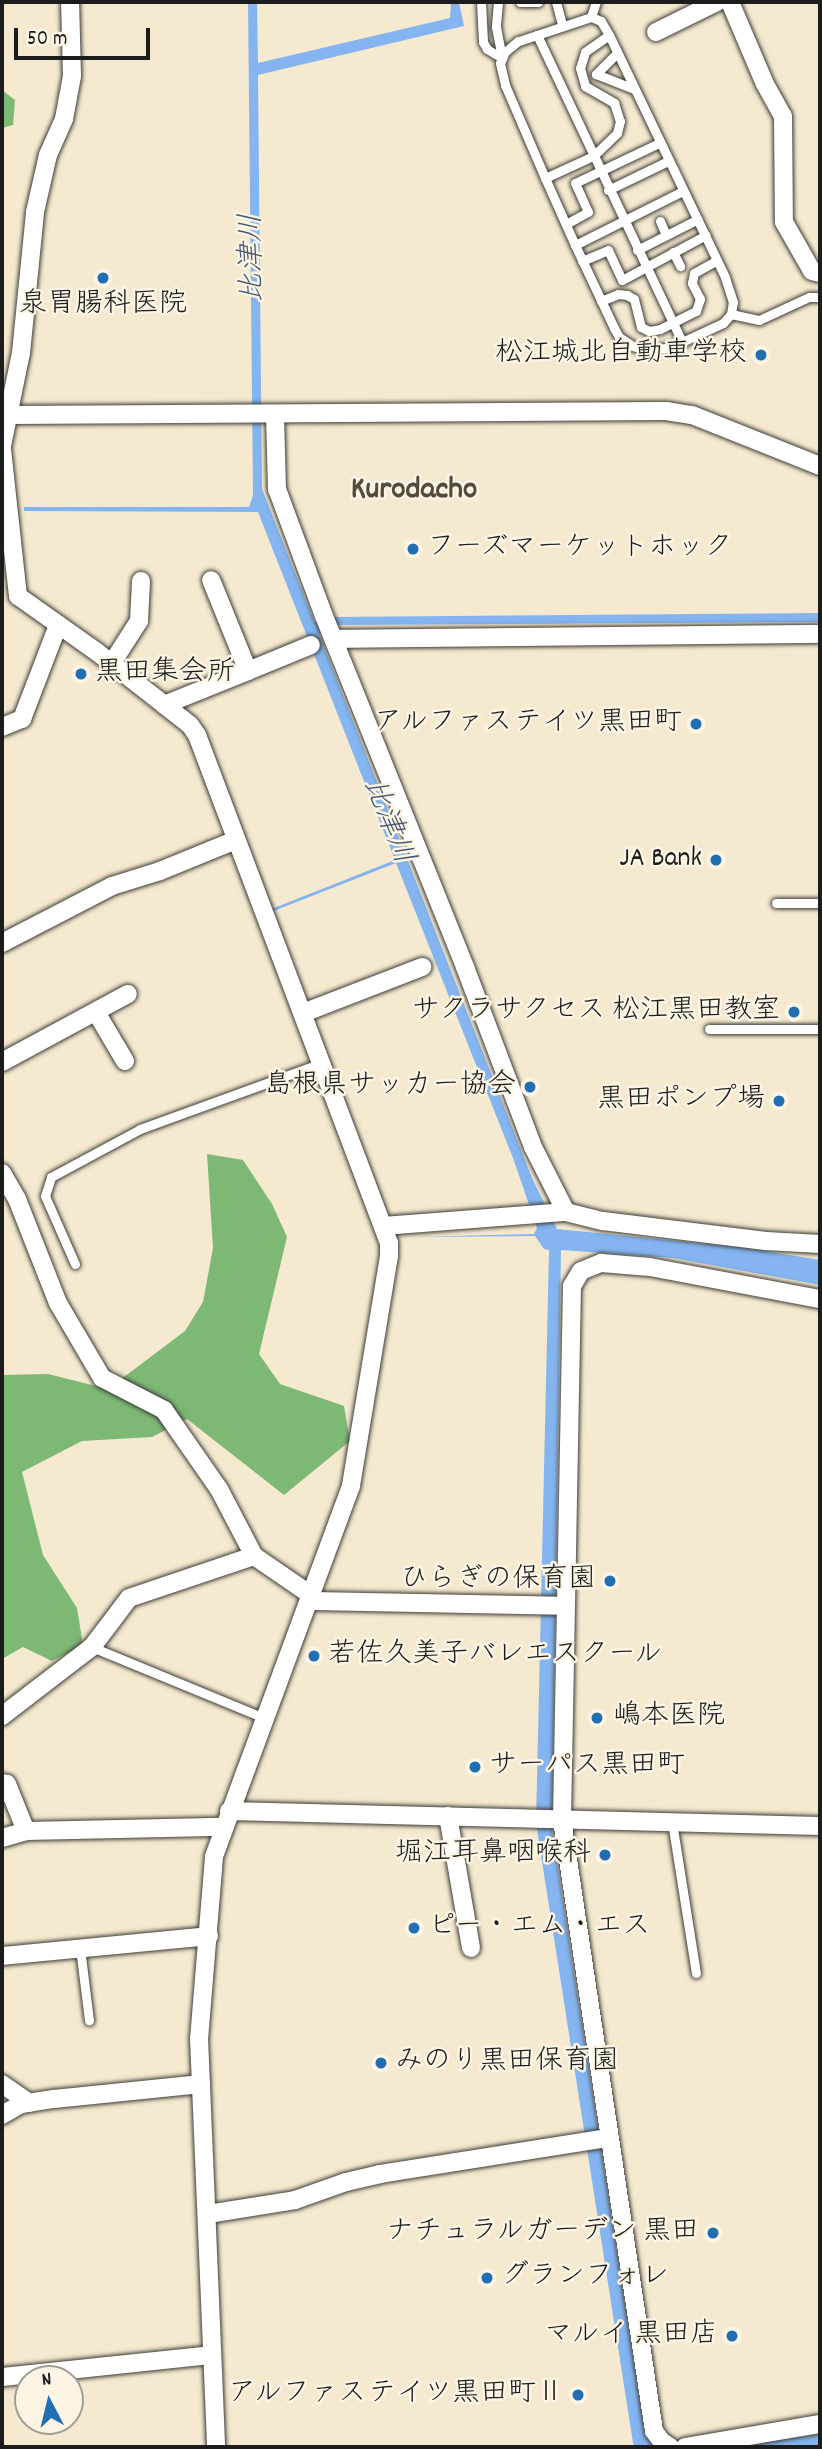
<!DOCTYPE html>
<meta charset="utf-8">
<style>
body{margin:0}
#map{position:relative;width:822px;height:2449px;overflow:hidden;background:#f5e9cf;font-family:Dekko,"Klee One",sans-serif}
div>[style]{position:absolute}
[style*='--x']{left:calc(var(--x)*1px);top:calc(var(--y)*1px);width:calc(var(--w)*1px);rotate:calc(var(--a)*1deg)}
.forest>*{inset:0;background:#7eb875}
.water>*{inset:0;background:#84b5f0}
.roads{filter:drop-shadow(0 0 2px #3d3b37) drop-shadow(0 0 2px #3d3b37)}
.lane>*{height:9px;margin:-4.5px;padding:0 4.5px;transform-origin:4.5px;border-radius:4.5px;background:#fff}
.street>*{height:18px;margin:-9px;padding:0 9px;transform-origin:9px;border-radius:9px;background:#fff}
.dots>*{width:19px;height:19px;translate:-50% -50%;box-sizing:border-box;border:4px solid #fcf5e5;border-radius:50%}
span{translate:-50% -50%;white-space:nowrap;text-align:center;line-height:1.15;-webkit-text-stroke:5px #fcf5e5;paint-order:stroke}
.poi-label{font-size:28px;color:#1c1c1c}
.right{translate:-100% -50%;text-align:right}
.left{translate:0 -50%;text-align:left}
.water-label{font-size:30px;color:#465971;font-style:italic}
.quarter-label{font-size:32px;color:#544b3e;font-weight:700}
.frame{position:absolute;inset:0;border:4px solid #1c1c1c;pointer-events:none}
.north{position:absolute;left:14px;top:2365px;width:70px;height:70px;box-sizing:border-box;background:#fcf5e5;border:2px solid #a29e95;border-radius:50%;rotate:353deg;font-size:19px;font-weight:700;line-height:28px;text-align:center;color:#1c1c1c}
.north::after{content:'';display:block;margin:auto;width:24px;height:32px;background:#1f6fb2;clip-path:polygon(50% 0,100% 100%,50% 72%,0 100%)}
.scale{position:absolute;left:14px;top:28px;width:136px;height:32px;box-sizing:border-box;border:4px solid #1c1c1c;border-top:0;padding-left:9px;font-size:21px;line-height:24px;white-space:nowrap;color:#1c1c1c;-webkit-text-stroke:5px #fcf5e5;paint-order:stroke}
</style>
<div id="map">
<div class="forest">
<div style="clip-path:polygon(2px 90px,15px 100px,13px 125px,2px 128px)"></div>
<div style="clip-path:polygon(207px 1154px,243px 1160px,272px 1204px,287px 1237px,259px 1354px,280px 1384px,344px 1406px,350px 1441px,284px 1495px,187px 1419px,152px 1437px,82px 1441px,22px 1472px,43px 1555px,77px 1608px,83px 1645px,52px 1661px,23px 1647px,2px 1659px,2px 1375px,48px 1374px,108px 1389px,185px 1331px,203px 1302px,213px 1248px)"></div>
</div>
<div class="water">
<div style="clip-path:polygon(248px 2px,257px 2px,258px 63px,450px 18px,451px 2px,459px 2px,464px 26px,258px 75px,262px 489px,314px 621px,318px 623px,332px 617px,820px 613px,820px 622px,335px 625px,319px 634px,532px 1178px,557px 1229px,747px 1248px,820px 1260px,820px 1285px,673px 1258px,561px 1250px,552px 1830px,645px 2435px,655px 2447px,635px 2447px,633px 2443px,536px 1823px,549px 1250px,544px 1249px,535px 1236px,415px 1237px,534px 1234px,537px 1228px,513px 1158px,396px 863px,271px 912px,269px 910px,395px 860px,258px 512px,24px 511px,24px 507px,249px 507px,253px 495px)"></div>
<div style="clip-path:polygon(820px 2434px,820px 2447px,732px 2447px)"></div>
</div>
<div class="roads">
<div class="lane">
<div style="--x:481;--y:2;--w:40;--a:87.1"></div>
<div style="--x:483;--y:42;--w:8;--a:60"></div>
<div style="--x:487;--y:49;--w:17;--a:31"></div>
<div style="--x:498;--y:2;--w:25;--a:95"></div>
<div style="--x:496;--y:27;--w:32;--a:79"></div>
<div style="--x:520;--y:2;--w:18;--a:0"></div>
<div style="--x:556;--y:2;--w:24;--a:75"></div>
<div style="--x:591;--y:17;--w:57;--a:161.6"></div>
<div style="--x:537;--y:35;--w:340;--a:64.7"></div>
<div style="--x:537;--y:35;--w:20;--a:162"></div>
<div style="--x:518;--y:41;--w:17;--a:140"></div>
<div style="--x:505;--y:52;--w:12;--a:114"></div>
<div style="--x:500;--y:63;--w:23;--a:77"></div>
<div style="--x:505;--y:85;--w:101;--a:66.7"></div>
<div style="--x:609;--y:35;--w:29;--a:145"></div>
<div style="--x:585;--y:52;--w:17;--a:107"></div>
<div style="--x:580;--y:68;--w:19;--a:74"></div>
<div style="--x:585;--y:86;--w:34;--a:30"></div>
<div style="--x:614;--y:103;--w:19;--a:72"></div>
<div style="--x:620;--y:121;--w:12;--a:104"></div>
<div style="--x:617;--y:133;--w:33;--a:136"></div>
<div style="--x:593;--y:156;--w:53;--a:155.4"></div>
<div style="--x:545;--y:178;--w:73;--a:65.9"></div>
<div style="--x:575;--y:245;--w:121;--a:-26.6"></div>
<div style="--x:617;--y:53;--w:30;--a:135"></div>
<div style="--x:596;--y:74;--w:41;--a:21.5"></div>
<div style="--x:608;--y:190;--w:67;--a:-25.8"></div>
<div style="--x:660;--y:221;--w:15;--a:67"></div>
<div style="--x:566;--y:224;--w:25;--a:-29"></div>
<div style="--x:588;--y:212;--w:32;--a:-114"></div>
<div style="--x:575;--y:183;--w:93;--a:-25.5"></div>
<div style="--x:575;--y:245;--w:92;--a:64.8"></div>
<div style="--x:614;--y:328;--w:10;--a:61"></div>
<div style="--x:619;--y:337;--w:17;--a:33"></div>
<div style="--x:633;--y:346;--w:16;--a:18"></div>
<div style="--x:648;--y:351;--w:23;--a:-10"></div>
<div style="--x:671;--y:347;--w:57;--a:-24.8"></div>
<div style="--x:723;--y:323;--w:12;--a:-48"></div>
<div style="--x:731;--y:314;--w:12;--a:-81"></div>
<div style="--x:733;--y:302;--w:26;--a:-108"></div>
<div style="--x:725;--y:277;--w:268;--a:-115.6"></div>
<div style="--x:609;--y:35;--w:16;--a:-120"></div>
<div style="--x:601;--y:21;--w:11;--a:-158"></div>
<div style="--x:591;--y:17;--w:16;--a:-72"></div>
<div style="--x:637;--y:250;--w:68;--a:-26.9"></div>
<div style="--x:673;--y:252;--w:16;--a:63"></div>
<div style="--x:582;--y:261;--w:28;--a:-23"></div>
<div style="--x:608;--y:250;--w:33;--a:65"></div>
<div style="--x:622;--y:280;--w:95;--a:-28.2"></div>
<div style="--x:601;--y:301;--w:18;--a:-22"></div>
<div style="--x:618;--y:294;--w:9;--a:6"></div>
<div style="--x:627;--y:295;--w:8;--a:30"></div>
<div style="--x:634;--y:299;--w:29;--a:76"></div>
<div style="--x:641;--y:327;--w:9;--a:27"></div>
<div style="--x:649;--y:331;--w:11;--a:-10"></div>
<div style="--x:660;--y:329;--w:40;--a:-26.6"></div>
<div style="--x:696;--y:311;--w:13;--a:-72"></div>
<div style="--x:700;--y:299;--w:18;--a:-117"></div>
<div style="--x:692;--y:283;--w:10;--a:-79"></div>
<div style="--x:694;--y:273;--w:26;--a:-29"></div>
<div style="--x:731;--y:314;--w:29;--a:12"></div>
<div style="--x:759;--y:320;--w:55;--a:-24.7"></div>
<div style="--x:809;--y:297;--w:11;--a:0"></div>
<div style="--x:776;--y:903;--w:44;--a:0"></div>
<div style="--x:709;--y:1029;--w:111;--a:0"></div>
<div style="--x:75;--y:1264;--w:74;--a:-113.8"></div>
<div style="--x:45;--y:1196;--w:20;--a:-72"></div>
<div style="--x:51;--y:1177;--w:101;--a:-28.3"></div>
<div style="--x:140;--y:1129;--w:193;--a:-20"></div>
<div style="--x:92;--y:1647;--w:186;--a:22.4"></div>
<div style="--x:672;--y:1822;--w:153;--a:81"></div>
<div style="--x:80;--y:1948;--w:73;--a:82.9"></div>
</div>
<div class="street">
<div style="--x:730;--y:2;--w:89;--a:66.9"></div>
<div style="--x:765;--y:84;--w:37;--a:61"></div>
<div style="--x:783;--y:116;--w:106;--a:89.5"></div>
<div style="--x:784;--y:222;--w:56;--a:60.3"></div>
<div style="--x:812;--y:271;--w:8;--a:14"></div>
<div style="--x:656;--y:32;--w:68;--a:-26.2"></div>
<div style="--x:275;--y:414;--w:75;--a:88.5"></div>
<div style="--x:277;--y:489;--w:135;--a:69.7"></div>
<div style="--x:324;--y:616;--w:378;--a:68.1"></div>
<div style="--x:465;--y:967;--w:192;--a:69.3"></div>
<div style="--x:533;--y:1147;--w:73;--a:63.1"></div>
<div style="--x:8;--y:415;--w:658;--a:-0.35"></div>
<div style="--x:666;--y:411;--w:26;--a:9"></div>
<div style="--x:692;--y:415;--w:138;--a:21.7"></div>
<div style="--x:2;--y:446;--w:95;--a:-78.5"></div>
<div style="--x:21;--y:353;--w:142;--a:-84.3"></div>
<div style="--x:35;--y:212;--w:58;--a:-77.2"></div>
<div style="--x:48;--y:155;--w:39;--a:-66"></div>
<div style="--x:64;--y:119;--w:44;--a:-79.5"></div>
<div style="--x:72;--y:76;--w:74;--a:-91.5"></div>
<div style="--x:2;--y:449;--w:148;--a:83.8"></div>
<div style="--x:18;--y:596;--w:97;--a:35.3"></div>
<div style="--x:97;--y:652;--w:118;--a:38.1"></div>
<div style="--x:190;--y:725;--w:12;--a:55"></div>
<div style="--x:197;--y:735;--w:543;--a:69.3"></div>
<div style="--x:389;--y:1243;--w:13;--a:90"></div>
<div style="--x:389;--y:1256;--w:233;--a:99.4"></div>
<div style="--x:351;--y:1486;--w:395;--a:110.3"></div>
<div style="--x:214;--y:1857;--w:182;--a:94.7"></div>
<div style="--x:199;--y:2038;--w:409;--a:87.6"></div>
<div style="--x:334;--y:639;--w:486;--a:-0.6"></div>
<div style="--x:112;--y:663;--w:50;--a:-57.3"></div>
<div style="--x:139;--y:621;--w:40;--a:-87.1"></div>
<div style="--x:248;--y:671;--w:68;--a:-22.4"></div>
<div style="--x:164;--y:705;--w:91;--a:-22"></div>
<div style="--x:248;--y:671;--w:98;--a:-112.1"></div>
<div style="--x:2;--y:727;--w:22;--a:-22"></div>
<div style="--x:22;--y:719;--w:101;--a:-69"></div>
<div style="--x:2;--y:943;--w:124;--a:-27.4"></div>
<div style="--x:112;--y:886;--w:50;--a:-17.4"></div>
<div style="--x:160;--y:871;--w:82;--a:-22.2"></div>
<div style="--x:96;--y:1012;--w:57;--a:59.4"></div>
<div style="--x:303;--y:1013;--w:128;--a:-21.1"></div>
<div style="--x:2;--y:1062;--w:143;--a:-28.4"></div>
<div style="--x:2;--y:1173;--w:30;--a:60"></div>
<div style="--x:17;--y:1199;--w:112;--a:68.5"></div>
<div style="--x:58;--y:1303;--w:87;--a:59.6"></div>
<div style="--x:102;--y:1378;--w:70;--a:27.3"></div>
<div style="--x:164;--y:1410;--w:96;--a:55.2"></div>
<div style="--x:219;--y:1489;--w:76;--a:62.4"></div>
<div style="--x:383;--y:1226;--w:184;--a:-4.4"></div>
<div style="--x:566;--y:1212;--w:38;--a:14"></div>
<div style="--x:603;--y:1221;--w:164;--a:7"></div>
<div style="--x:766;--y:1241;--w:54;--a:3.2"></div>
<div style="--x:309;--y:1601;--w:256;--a:1.1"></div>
<div style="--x:2;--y:1716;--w:113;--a:-37.5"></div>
<div style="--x:92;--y:1647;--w:61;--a:-52.9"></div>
<div style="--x:129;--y:1598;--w:132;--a:-18.6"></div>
<div style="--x:254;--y:1556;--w:69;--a:34.4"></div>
<div style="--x:2;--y:1783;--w:5;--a:11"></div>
<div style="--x:7;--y:1784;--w:51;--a:68"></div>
<div style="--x:229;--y:1811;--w:591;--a:1.45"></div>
<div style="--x:448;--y:1816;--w:134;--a:80.1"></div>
<div style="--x:2;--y:1838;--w:25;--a:-16"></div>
<div style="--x:26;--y:1831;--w:198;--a:-1.2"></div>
<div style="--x:2;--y:1956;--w:208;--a:-5.5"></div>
<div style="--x:2;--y:2084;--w:33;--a:35"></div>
<div style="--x:2;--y:2115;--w:22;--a:-30"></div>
<div style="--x:21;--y:2104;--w:33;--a:-9"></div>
<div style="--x:54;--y:2099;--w:148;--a:-5.8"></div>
<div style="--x:208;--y:2214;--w:88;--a:-9.1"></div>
<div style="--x:295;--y:2200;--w:54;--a:-19.4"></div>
<div style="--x:346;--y:2182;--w:35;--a:-13"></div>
<div style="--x:380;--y:2174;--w:230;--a:-9"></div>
<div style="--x:2;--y:2377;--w:210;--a:-6"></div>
<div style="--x:670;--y:2447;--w:9;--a:-148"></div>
<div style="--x:662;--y:2442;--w:14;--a:-126"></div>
<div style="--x:654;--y:2431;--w:618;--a:-98.56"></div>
<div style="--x:562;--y:1820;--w:534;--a:-88.93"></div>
<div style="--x:572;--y:1286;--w:17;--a:-59"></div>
<div style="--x:581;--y:1271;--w:22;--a:-22"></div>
<div style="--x:601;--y:1263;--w:49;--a:4.7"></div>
<div style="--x:650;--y:1267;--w:173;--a:10.7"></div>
<div style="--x:685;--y:2447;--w:137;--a:-9.7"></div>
</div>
</div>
<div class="dots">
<div style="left:103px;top:278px;background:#1f6fb2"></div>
<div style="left:761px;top:355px;background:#1f6fb2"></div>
<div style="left:413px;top:549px;background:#1f6fb2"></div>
<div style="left:81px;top:674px;background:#1f6fb2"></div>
<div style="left:696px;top:724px;background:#1f6fb2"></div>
<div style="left:716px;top:860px;background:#1f6fb2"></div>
<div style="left:794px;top:1012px;background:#1f6fb2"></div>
<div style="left:530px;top:1087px;background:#1f6fb2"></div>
<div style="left:779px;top:1101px;background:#1f6fb2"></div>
<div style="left:610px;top:1581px;background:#1f6fb2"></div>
<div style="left:314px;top:1656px;background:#1f6fb2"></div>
<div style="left:597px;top:1718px;background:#1f6fb2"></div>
<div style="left:475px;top:1767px;background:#1f6fb2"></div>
<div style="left:605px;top:1855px;background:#1f6fb2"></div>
<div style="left:414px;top:1928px;background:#1f6fb2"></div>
<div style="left:381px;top:2063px;background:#1f6fb2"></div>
<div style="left:713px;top:2233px;background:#1f6fb2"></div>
<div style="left:487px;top:2278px;background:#1f6fb2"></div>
<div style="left:732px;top:2336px;background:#1f6fb2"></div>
<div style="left:578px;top:2395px;background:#1f6fb2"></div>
</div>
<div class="poi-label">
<span style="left:103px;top:306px">泉胃腸科医院</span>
<span class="right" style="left:747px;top:355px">松江城北自動車学校</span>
<span class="left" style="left:427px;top:549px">フーズマーケットホック</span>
<span class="left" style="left:95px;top:674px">黒田集会所</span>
<span class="right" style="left:682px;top:724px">アルファステイツ黒田町</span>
<span class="right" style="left:702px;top:860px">JA Bank</span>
<span class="right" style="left:780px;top:1012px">サクラサクセス 松江黒田教室</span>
<span class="right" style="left:516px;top:1087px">島根県サッカー協会</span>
<span class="right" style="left:765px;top:1101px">黒田ポンプ場</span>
<span class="right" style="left:596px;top:1581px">ひらぎの保育園</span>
<span class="left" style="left:328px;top:1656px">若佐久美子バレエスクール</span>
<span class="left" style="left:613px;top:1718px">嶋本医院</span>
<span class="left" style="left:489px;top:1767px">サーパス黒田町</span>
<span class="right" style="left:591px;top:1855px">堀江耳鼻咽喉科</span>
<span class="left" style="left:428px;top:1928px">ピー・エム・エス</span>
<span class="left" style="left:395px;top:2063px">みのり黒田保育園</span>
<span class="right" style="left:699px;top:2233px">ナチュラルガーデン 黒田</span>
<span class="left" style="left:501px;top:2278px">グランフォレ</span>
<span class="right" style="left:718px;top:2336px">マルイ 黒田店</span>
<span class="right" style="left:564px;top:2395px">アルファステイツ黒田町Ⅱ</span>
</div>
<div class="water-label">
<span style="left:255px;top:258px;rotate:-91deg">比津川</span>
<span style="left:386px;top:822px;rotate:68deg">比津川</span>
</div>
<div class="quarter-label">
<span style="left:414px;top:491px">Kurodacho</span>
</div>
<div class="frame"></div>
<div class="north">N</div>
<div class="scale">50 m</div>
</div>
